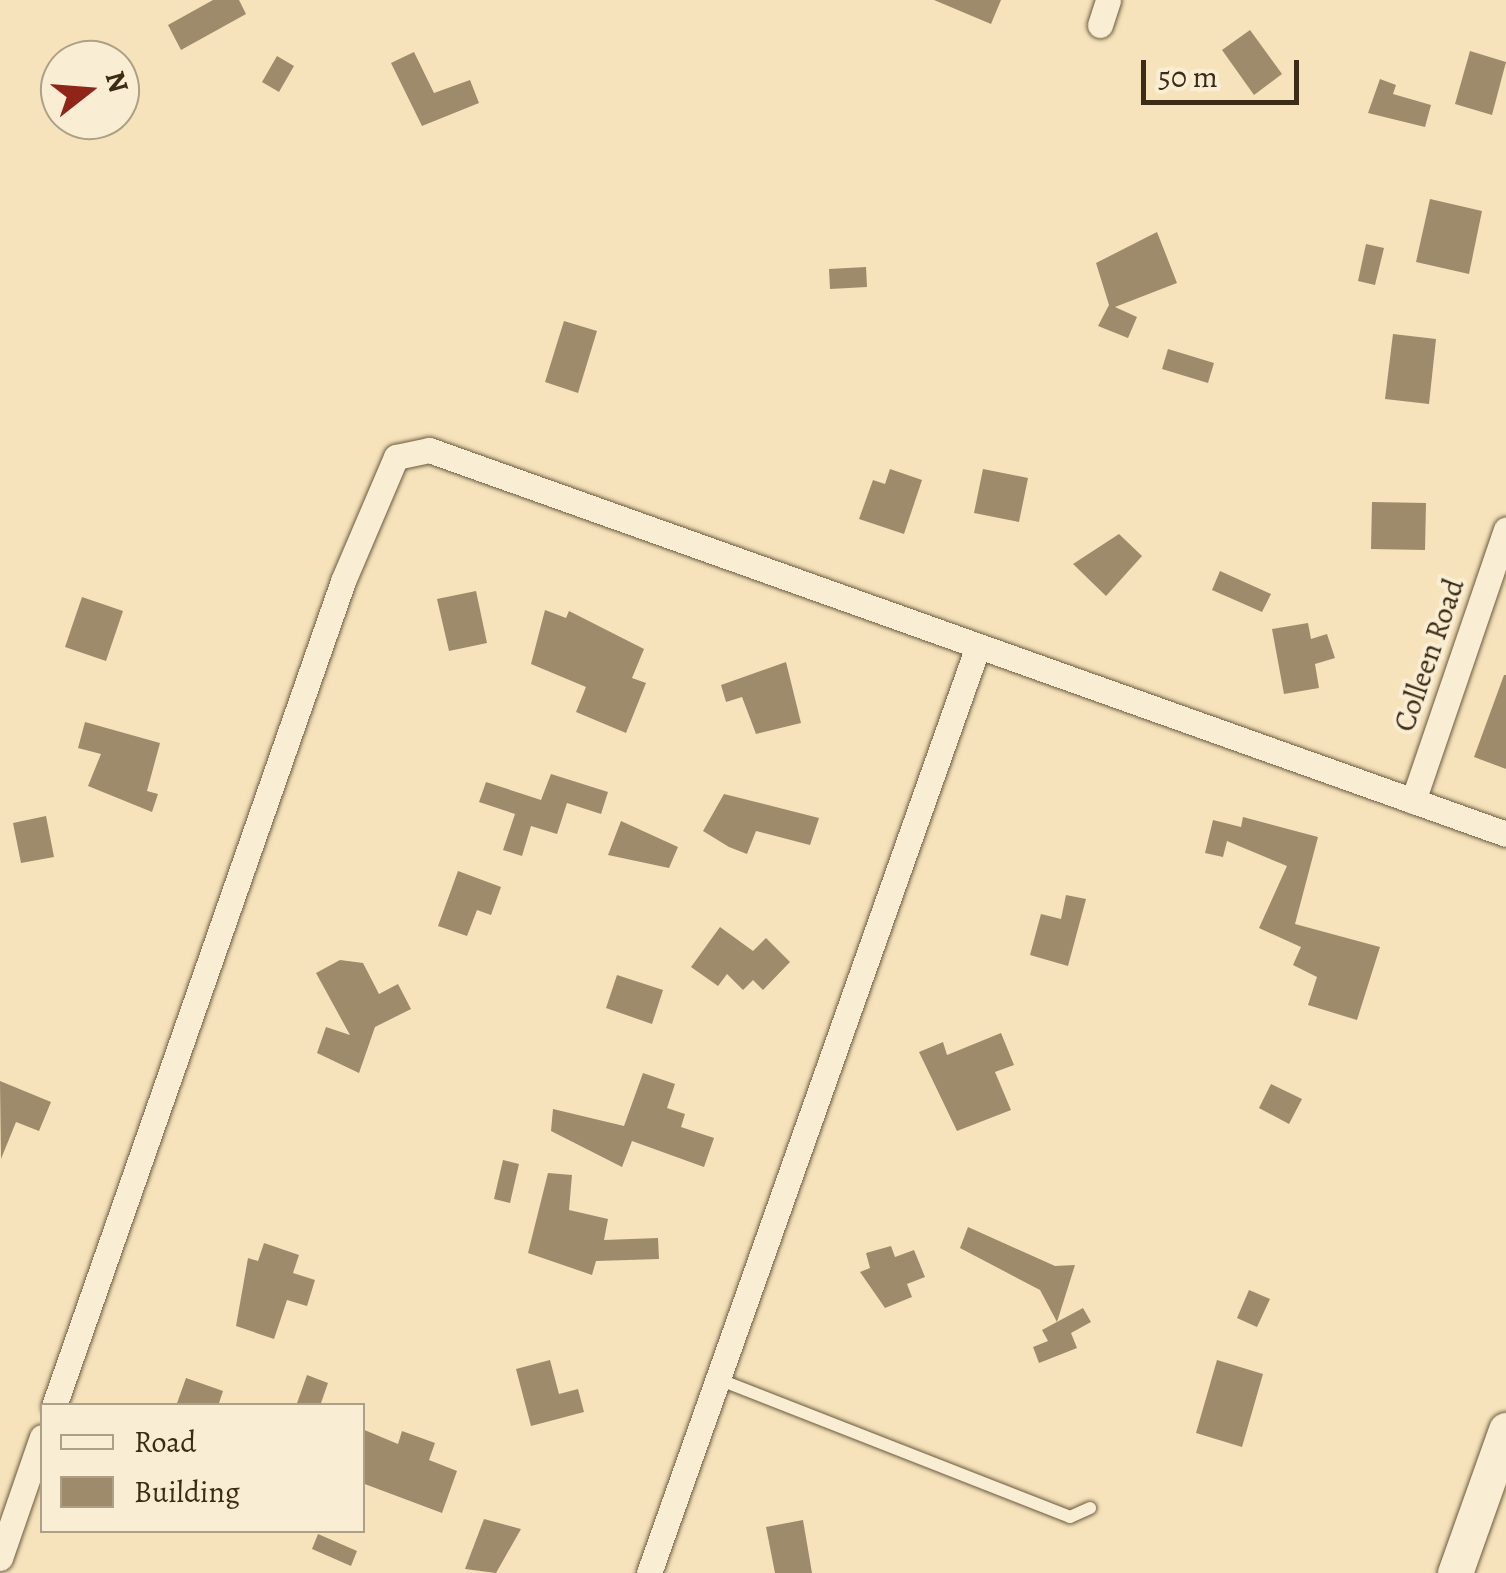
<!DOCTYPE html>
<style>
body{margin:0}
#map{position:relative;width:1506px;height:1573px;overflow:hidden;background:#f6e3bb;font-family:Alegreya,serif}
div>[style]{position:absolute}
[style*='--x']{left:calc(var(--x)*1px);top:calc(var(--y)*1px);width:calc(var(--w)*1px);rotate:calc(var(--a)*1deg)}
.building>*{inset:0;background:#9d8b6c}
.roads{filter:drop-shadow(0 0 2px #6a5a3f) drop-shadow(0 0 2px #6a5a3f)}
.service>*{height:12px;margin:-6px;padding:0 6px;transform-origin:6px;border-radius:6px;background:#f9edd3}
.minor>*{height:25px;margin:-12.5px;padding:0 12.5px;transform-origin:12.5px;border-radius:12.5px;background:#f9edd3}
.secondary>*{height:35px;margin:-17.5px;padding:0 17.5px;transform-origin:17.5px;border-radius:17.5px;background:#f9edd3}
span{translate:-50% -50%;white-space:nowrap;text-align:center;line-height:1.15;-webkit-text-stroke:8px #f9edd3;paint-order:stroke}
.street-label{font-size:30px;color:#3c2c16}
.legend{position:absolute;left:40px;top:1403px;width:325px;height:130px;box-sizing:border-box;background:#f9edd3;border:2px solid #ada087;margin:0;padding:12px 18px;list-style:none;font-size:30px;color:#3c2c16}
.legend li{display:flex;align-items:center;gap:20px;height:50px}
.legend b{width:50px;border:2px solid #ada087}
.north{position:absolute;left:40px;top:40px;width:100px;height:100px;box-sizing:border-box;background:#f9edd3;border:2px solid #ada087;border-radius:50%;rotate:73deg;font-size:28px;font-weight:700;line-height:40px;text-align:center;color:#3c2c16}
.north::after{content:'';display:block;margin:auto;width:35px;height:45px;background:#8f2418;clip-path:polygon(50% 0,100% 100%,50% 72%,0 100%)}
.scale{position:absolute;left:1141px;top:60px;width:158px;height:45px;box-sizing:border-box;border:5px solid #3c2c16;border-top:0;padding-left:12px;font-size:30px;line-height:35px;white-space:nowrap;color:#3c2c16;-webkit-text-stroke:8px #f9edd3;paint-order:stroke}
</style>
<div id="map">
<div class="building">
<div style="clip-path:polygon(213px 0,239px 0,246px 14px,181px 50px,168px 25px)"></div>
<div style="clip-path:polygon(934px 0,1001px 0,991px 24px)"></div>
<div style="clip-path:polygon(1250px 30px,1282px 74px,1254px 95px,1222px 50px)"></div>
<div style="clip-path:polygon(1470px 51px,1506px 62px,1492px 115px,1455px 104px)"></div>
<div style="clip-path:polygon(414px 52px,434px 93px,470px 80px,479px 103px,422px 126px,391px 63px)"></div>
<div style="clip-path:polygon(277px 56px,294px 66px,279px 92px,262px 82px)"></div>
<div style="clip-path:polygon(1380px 79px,1396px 85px,1393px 94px,1431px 105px,1425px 127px,1368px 113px)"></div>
<div style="clip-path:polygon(1430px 199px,1482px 211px,1469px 274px,1416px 262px)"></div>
<div style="clip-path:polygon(1157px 232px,1177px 283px,1115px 307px,1137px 317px,1128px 338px,1098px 326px,1109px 305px,1096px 263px)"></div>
<div style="clip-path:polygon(1366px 244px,1384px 248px,1375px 285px,1358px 281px)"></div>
<div style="clip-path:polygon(866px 267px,867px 287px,830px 289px,829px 269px)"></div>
<div style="clip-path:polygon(564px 321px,597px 331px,578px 393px,545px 382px)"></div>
<div style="clip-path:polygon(1393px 334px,1436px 339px,1429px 404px,1385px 399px)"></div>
<div style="clip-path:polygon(1168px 349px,1214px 363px,1208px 383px,1162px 369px)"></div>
<div style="clip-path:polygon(890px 469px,922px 480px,904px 534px,859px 519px,873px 480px,885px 484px)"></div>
<div style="clip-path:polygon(983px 469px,1028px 478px,1019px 522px,974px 513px)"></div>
<div style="clip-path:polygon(1372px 502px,1426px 503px,1425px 550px,1371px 549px)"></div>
<div style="clip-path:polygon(1119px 534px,1142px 556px,1106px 596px,1073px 564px)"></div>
<div style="clip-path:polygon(1220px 571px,1271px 594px,1262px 612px,1212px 590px)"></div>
<div style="clip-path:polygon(476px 591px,487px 643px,449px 651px,437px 599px)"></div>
<div style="clip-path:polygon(82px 597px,123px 611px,106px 661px,65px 647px)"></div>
<div style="clip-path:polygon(545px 610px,566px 618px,569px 611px,644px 649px,632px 678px,646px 683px,626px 733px,576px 712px,586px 687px,531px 664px)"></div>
<div style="clip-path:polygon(1308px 623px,1311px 639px,1327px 634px,1335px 658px,1315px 664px,1319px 688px,1284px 694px,1272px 629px)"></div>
<div style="clip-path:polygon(786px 662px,801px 723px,756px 734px,742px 697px,726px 702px,721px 685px)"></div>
<div style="clip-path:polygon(1504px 675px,1506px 675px,1506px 769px,1474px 757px)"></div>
<div style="clip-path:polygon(85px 722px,160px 743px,147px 791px,158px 794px,152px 812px,88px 786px,101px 754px,78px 748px)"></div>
<div style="clip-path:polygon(551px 774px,608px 792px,601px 814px,567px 803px,557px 834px,531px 826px,522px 856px,503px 850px,515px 814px,479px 802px,486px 782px,541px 800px)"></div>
<div style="clip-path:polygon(724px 794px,819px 818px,810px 845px,756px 831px,747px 854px,729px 847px,703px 831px)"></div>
<div style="clip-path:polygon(46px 816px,54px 857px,21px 863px,13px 823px)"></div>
<div style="clip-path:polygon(1243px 817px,1318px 837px,1295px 924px,1380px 947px,1357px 1020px,1308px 1005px,1317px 977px,1293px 965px,1301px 947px,1259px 928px,1287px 866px,1227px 841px,1223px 857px,1205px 853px,1213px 820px,1241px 827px)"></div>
<div style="clip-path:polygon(621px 821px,678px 847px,669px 868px,608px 855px)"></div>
<div style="clip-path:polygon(458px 871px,501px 887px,491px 915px,477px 910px,467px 936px,438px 926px)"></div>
<div style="clip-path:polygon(1066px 895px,1086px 899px,1068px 966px,1030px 955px,1041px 914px,1061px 919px)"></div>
<div style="clip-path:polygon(720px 927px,753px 951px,766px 938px,790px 962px,763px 990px,753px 980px,743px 990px,727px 974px,718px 986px,691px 967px)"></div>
<div style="clip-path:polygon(340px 960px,363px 963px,379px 994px,398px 984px,411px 1009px,375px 1027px,359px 1073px,317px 1053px,326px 1027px,350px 1035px,316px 973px)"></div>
<div style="clip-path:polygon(617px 975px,663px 990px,652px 1024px,606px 1008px)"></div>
<div style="clip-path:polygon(1001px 1033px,1014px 1065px,995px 1072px,1011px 1110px,957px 1131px,919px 1052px,943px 1042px,947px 1055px)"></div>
<div style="clip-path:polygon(643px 1073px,675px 1084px,667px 1108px,685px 1114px,681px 1127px,714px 1138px,704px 1167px,632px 1141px,622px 1167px,551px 1131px,553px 1109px,624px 1126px)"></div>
<div style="clip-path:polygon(0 1081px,51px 1102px,39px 1131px,16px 1122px,1px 1159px)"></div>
<div style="clip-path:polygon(1271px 1084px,1302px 1099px,1289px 1124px,1259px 1108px)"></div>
<div style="clip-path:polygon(503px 1160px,519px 1164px,510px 1203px,494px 1199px)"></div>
<div style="clip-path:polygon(548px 1173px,572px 1175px,569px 1210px,608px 1219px,604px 1240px,658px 1238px,659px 1259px,596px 1261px,592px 1275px,528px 1253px)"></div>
<div style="clip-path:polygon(968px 1227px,1055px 1266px,1075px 1265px,1057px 1322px,1040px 1290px,960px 1248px)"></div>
<div style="clip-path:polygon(264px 1243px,299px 1255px,293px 1273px,315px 1280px,307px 1306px,287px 1300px,274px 1339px,236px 1326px,248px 1258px,258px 1261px)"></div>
<div style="clip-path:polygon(891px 1246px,895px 1257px,914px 1250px,925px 1277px,907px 1284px,912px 1297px,885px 1308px,860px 1272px,870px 1268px,866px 1253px)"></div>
<div style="clip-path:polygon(1249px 1290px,1270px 1299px,1257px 1327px,1237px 1318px)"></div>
<div style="clip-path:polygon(1083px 1308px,1091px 1322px,1071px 1333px,1077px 1348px,1039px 1363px,1033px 1347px,1048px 1341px,1042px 1330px)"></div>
<div style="clip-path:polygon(550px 1360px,559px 1394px,578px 1389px,584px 1412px,531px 1426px,516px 1369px)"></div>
<div style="clip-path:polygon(1217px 1360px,1263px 1374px,1242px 1447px,1196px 1433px)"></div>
<div style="clip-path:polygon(307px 1375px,328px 1383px,320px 1406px,296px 1406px)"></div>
<div style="clip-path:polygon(186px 1378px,223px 1391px,218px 1406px,176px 1406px)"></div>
<div style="clip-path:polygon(362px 1429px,398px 1444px,402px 1431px,435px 1443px,429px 1460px,457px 1471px,442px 1513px,362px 1483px)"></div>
<div style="clip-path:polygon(484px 1519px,521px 1529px,496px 1573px,465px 1569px)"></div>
<div style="clip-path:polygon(803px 1520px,812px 1573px,775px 1573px,766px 1527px)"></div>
<div style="clip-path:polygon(318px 1534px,357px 1551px,351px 1566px,312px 1549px)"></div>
</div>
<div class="roads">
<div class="service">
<div style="--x:718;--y:1379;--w:378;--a:21.4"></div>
<div style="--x:1070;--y:1517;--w:22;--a:-24"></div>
</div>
<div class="minor">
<div style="--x:1100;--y:25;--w:26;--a:-72"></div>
<div style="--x:1413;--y:801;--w:287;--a:-71.1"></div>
<div style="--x:54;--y:1406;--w:874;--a:-70.69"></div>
<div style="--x:343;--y:581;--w:135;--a:-66.9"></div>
<div style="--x:396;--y:457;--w:34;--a:-12"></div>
<div style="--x:429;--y:450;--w:1143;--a:19.62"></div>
<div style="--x:0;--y:1558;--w:128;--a:-70.9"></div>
<div style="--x:649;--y:1573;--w:984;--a:-70.46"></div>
</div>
<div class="secondary">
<div style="--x:1455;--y:1573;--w:152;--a:-70.4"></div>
</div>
</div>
<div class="street-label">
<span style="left:1429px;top:655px;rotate:-71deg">Colleen Road</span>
</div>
<ul class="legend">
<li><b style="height:12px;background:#f9edd3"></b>Road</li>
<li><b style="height:28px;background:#9d8b6c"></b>Building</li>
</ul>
<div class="north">N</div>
<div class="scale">50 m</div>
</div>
